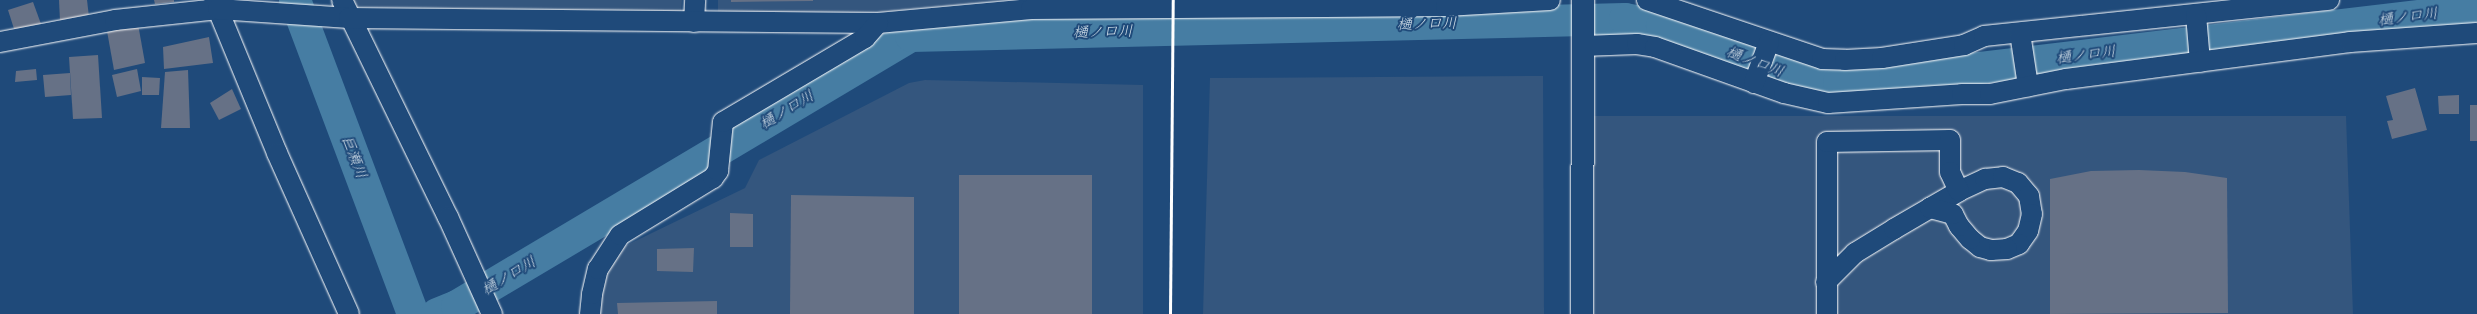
<!DOCTYPE html>
<meta charset="utf-8">
<style>
body{margin:0}
#map{position:relative;width:2477px;height:314px;overflow:hidden;background:#1f4a7a;font-family:"Shantell Sans","Klee One",sans-serif}
div>[style]{position:absolute}
[style*='--x']{left:calc(var(--x)*1px);top:calc(var(--y)*1px);width:calc(var(--w)*1px);rotate:calc(var(--a)*1deg)}
.built>*{inset:0;background:#34567e}
.river>*{height:32px;margin:-16px;padding:0 16px;transform-origin:16px;border-radius:16px;background:#467da3}
.building>*{inset:0;background:#667186}
.roads{filter:drop-shadow(0 0 1px #fff) drop-shadow(0 0 1px #fff)}
.minor>*{height:20px;margin:-10px;padding:0 10px;transform-origin:10px;border-radius:10px;background:#1f4a7a}
.tertiary>*{height:22px;margin:-11px;padding:0 11px;transform-origin:11px;border-radius:11px;background:#1f4a7a}
.rail>*{height:3px;margin:-1.5px;padding:0 1.5px;transform-origin:1.5px;border-radius:1.5px;background:#fff}
span{translate:-50% -50%;white-space:nowrap;text-align:center;line-height:1.15;-webkit-text-stroke:4px #1f4a7a;paint-order:stroke}
.water-label{font-size:15px;color:#d1dee8;font-style:italic}
</style>
<div id="map">
<div class="built">
<div style="clip-path:polygon(353px 0,682px 0,681px 12px,356px 7px)"></div>
<div style="clip-path:polygon(718px 0,1008px 0,883px 12px,718px 16px)"></div>
<div style="clip-path:polygon(1543px 76px,1544px 314px,1203px 314px,1210px 78px)"></div>
<div style="clip-path:polygon(925px 80px,1143px 85px,1143px 314px,598px 314px,604px 271px,625px 246px,745px 188px,759px 160px,909px 83px)"></div>
<div style="clip-path:polygon(1592px 116px,2346px 116px,2353px 314px,1591px 314px)"></div>
</div>
<div class="river">
<div style="--x:295;--y:0;--w:335;--a:69.4"></div>
<div style="--x:437;--y:314;--w:22;--a:-22"></div>
<div style="--x:457;--y:306;--w:528;--a:-30.74"></div>
<div style="--x:911;--y:36;--w:714;--a:-1.36"></div>
<div style="--x:1625;--y:19;--w:38;--a:11"></div>
<div style="--x:1662;--y:26;--w:151;--a:21"></div>
<div style="--x:1803;--y:80;--w:36;--a:3"></div>
<div style="--x:1839;--y:82;--w:56;--a:-4.1"></div>
<div style="--x:1895;--y:78;--w:586;--a:-6.76"></div>
</div>
<div class="building">
<div style="clip-path:polygon(59px 0,87px 0,89px 17px,60px 21px)"></div>
<div style="clip-path:polygon(154px 0,174px 0,174px 2px,155px 4px)"></div>
<div style="clip-path:polygon(731px 0,813px 0,813px 1px,731px 2px)"></div>
<div style="clip-path:polygon(33px 2px,41px 24px,15px 32px,8px 10px)"></div>
<div style="clip-path:polygon(138px 24px,145px 63px,114px 70px,107px 31px)"></div>
<div style="clip-path:polygon(209px 37px,213px 63px,164px 69px,163px 47px)"></div>
<div style="clip-path:polygon(98px 55px,102px 118px,73px 119px,69px 57px)"></div>
<div style="clip-path:polygon(36px 69px,37px 80px,15px 82px,16px 71px)"></div>
<div style="clip-path:polygon(137px 69px,141px 91px,117px 97px,112px 75px)"></div>
<div style="clip-path:polygon(188px 70px,190px 128px,161px 128px,165px 72px)"></div>
<div style="clip-path:polygon(70px 73px,71px 95px,45px 97px,43px 75px)"></div>
<div style="clip-path:polygon(142px 77px,160px 78px,159px 95px,142px 95px)"></div>
<div style="clip-path:polygon(2415px 88px,2427px 130px,2392px 139px,2387px 121px,2393px 120px,2386px 96px)"></div>
<div style="clip-path:polygon(232px 89px,241px 109px,219px 120px,210px 103px)"></div>
<div style="clip-path:polygon(2459px 95px,2459px 114px,2439px 114px,2438px 96px)"></div>
<div style="clip-path:polygon(2470px 105px,2477px 105px,2477px 141px,2470px 141px)"></div>
<div style="clip-path:polygon(2139px 170px,2185px 172px,2227px 178px,2228px 313px,2050px 314px,2050px 179px,2091px 171px)"></div>
<div style="clip-path:polygon(959px 175px,1092px 175px,1092px 314px,959px 314px)"></div>
<div style="clip-path:polygon(791px 195px,914px 197px,914px 314px,790px 314px)"></div>
<div style="clip-path:polygon(730px 213px,753px 214px,753px 247px,730px 247px)"></div>
<div style="clip-path:polygon(694px 248px,693px 272px,657px 271px,657px 249px)"></div>
<div style="clip-path:polygon(717px 301px,717px 314px,618px 314px,617px 303px)"></div>
</div>
<div class="roads">
<div class="minor">
<div style="--x:214;--y:0;--w:165;--a:67.6"></div>
<div style="--x:277;--y:153;--w:176;--a:65.9"></div>
<div style="--x:342;--y:0;--w:242;--a:64"></div>
<div style="--x:448;--y:217;--w:107;--a:65.6"></div>
<div style="--x:1647;--y:0;--w:185;--a:18.6"></div>
<div style="--x:1822;--y:59;--w:23;--a:2"></div>
<div style="--x:1845;--y:60;--w:37;--a:-3"></div>
<div style="--x:1882;--y:58;--w:83;--a:-9"></div>
<div style="--x:1964;--y:45;--w:22;--a:-24"></div>
<div style="--x:1984;--y:36;--w:347;--a:-6"></div>
<div style="--x:2196;--y:15;--w:47;--a:85.1"></div>
<div style="--x:694;--y:22;--w:22;--a:-87"></div>
<div style="--x:2020;--y:33;--w:54;--a:81.4"></div>
<div style="--x:0;--y:42;--w:117;--a:-10.8"></div>
<div style="--x:115;--y:20;--w:104;--a:-6.1"></div>
<div style="--x:218;--y:9;--w:131;--a:3.9"></div>
<div style="--x:349;--y:18;--w:529;--a:0.54"></div>
<div style="--x:878;--y:23;--w:154;--a:-5.2"></div>
<div style="--x:1031;--y:9;--w:415;--a:-0.4"></div>
<div style="--x:1446;--y:6;--w:104;--a:-3.3"></div>
<div style="--x:1583;--y:46;--w:54;--a:-2.1"></div>
<div style="--x:1637;--y:44;--w:18;--a:9"></div>
<div style="--x:1655;--y:47;--w:137;--a:19.6"></div>
<div style="--x:1784;--y:93;--w:45;--a:12.8"></div>
<div style="--x:1828;--y:103;--w:134;--a:-3.8"></div>
<div style="--x:1962;--y:94;--w:28;--a:0"></div>
<div style="--x:1990;--y:94;--w:77;--a:-11.2"></div>
<div style="--x:2066;--y:79;--w:286;--a:-7.4"></div>
<div style="--x:2350;--y:42;--w:127;--a:-4.1"></div>
<div style="--x:1754;--y:83;--w:44;--a:-69.9"></div>
<div style="--x:1826;--y:282;--w:41;--a:-45"></div>
<div style="--x:1855;--y:253;--w:46;--a:-31.6"></div>
<div style="--x:1894;--y:229;--w:42;--a:-30.3"></div>
<div style="--x:1930;--y:208;--w:34;--a:-30"></div>
<div style="--x:1959;--y:191;--w:29;--a:-25"></div>
<div style="--x:1985;--y:179;--w:18;--a:-6"></div>
<div style="--x:2003;--y:177;--w:16;--a:22"></div>
<div style="--x:2018;--y:183;--w:17;--a:50"></div>
<div style="--x:2029;--y:196;--w:18;--a:81"></div>
<div style="--x:2032;--y:214;--w:17;--a:103"></div>
<div style="--x:2028;--y:231;--w:16;--a:125"></div>
<div style="--x:2019;--y:244;--w:13;--a:157"></div>
<div style="--x:2007;--y:249;--w:16;--a:176"></div>
<div style="--x:1991;--y:250;--w:11;--a:-165"></div>
<div style="--x:1980;--y:247;--w:13;--a:-141"></div>
<div style="--x:1970;--y:239;--w:17;--a:-130"></div>
<div style="--x:1959;--y:226;--w:13;--a:-117"></div>
<div style="--x:1953;--y:214;--w:24;--a:-165"></div>
<div style="--x:590;--y:314;--w:20;--a:-84"></div>
<div style="--x:592;--y:294;--w:26;--a:-77"></div>
<div style="--x:598;--y:269;--w:40;--a:-57.1"></div>
<div style="--x:620;--y:235;--w:109;--a:-31.5"></div>
<div style="--x:713;--y:178;--w:9;--a:-54"></div>
<div style="--x:718;--y:171;--w:49;--a:-84.2"></div>
<div style="--x:723;--y:122;--w:165;--a:-30.6"></div>
<div style="--x:865;--y:38;--w:20;--a:-49"></div>
<div style="--x:1827;--y:314;--w:172;--a:-90"></div>
<div style="--x:1827;--y:142;--w:123;--a:-0.9"></div>
<div style="--x:1950;--y:140;--w:32;--a:90"></div>
<div style="--x:1950;--y:172;--w:21;--a:65"></div>
</div>
<div class="tertiary">
<div style="--x:1582;--y:314;--w:314;--a:-89.8"></div>
</div>
</div>
<div class="rail">
<div style="--x:1170;--y:314;--w:314;--a:-89.5"></div>
</div>
<div class="water-label">
<span style="left:2408px;top:17px;rotate:-7deg">樋ノ口川</span>
<span style="left:1427px;top:24px;rotate:-1deg">樋ノ口川</span>
<span style="left:1103px;top:32px;rotate:-1deg">樋ノ口川</span>
<span style="left:2086px;top:55px;rotate:-7deg">樋ノ口川</span>
<span style="left:1755px;top:62px;rotate:21deg">樋ノ口川</span>
<span style="left:787px;top:110px;rotate:-31deg">樋ノ口川</span>
<span style="left:354px;top:157px;rotate:69deg">巨瀬川</span>
<span style="left:509px;top:276px;rotate:-31deg">樋ノ口川</span>
</div>
</div>
